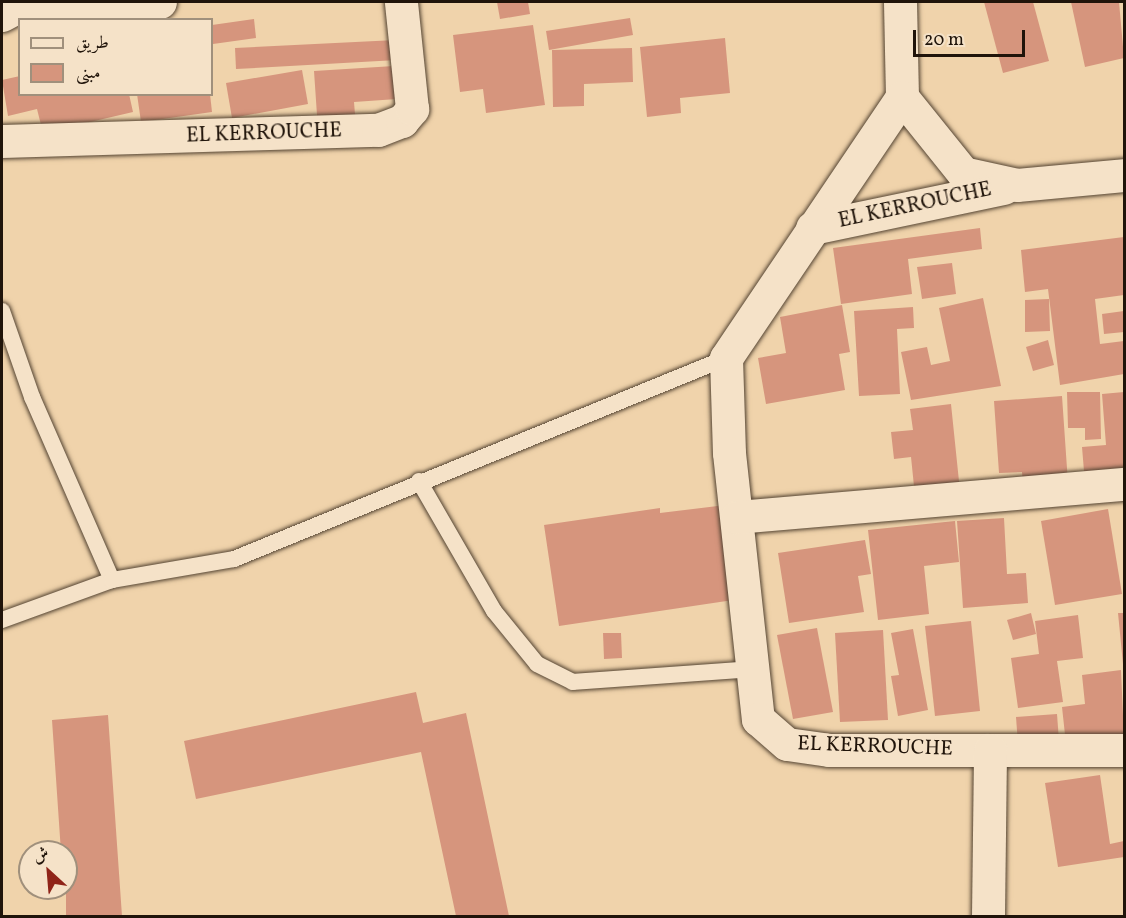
<!DOCTYPE html>
<meta charset="utf-8">
<style>
body{margin:0}
#map{position:relative;width:1126px;height:918px;overflow:hidden;background:#f0d3ab;font-family:Vollkorn,Amiri,serif}
div>[style]{position:absolute}
[style*='--x']{left:calc(var(--x)*1px);top:calc(var(--y)*1px);width:calc(var(--w)*1px);rotate:calc(var(--a)*1deg)}
.building>*{inset:0;background:#d6957d}
.roads{filter:drop-shadow(0 0 2px #544432) drop-shadow(0 0 2px #544432)}
.service>*{height:16px;margin:-8px;padding:0 8px;transform-origin:8px;border-radius:8px;background:#f5e2c8}
.minor>*{height:33px;margin:-16.5px;padding:0 16.5px;transform-origin:16.5px;border-radius:16.5px;background:#f5e2c8}
span{translate:-50% -50%;white-space:nowrap;text-align:center;line-height:1.15;-webkit-text-stroke:4.5px #f5e2c8;paint-order:stroke}
.street-label{font-size:21px;color:#20140a}
.frame{position:absolute;inset:0;border:3px solid #20140a;pointer-events:none}
.legend{position:absolute;left:18px;top:18px;width:195px;height:78px;box-sizing:border-box;background:#f5e2c8;border:2px solid #a0907c;margin:0;padding:8px 10px;list-style:none;font-size:18px;color:#20140a}
.legend li{display:flex;align-items:center;gap:12px;height:30px}
.legend b{width:30px;border:2px solid #a0907c}
.north{position:absolute;left:18px;top:840px;width:60px;height:60px;box-sizing:border-box;background:#f5e2c8;border:2px solid #a0907c;border-radius:50%;rotate:334deg;font-size:16px;font-weight:700;line-height:24px;text-align:center;color:#20140a}
.north::after{content:'';display:block;margin:auto;width:21px;height:27px;background:#8f2418;clip-path:polygon(50% 0,100% 100%,50% 72%,0 100%)}
.scale{position:absolute;left:913px;top:30px;width:112px;height:27px;box-sizing:border-box;border:3px solid #20140a;border-top:0;padding-left:8px;font-size:18px;line-height:21px;white-space:nowrap;color:#20140a;-webkit-text-stroke:4px #f5e2c8;paint-order:stroke}
</style>
<div id="map">
<div class="building">
<div style="clip-path:polygon(497px 2px,528px 2px,530px 14px,500px 19px)"></div>
<div style="clip-path:polygon(984px 2px,1033px 2px,1049px 61px,1003px 73px)"></div>
<div style="clip-path:polygon(1071px 2px,1119px 2px,1124px 58px,1085px 67px)"></div>
<div style="clip-path:polygon(630px 18px,633px 35px,549px 50px,546px 31px)"></div>
<div style="clip-path:polygon(254px 19px,256px 38px,213px 44px,212px 25px)"></div>
<div style="clip-path:polygon(533px 25px,545px 105px,486px 113px,483px 89px,460px 92px,453px 35px)"></div>
<div style="clip-path:polygon(725px 38px,730px 93px,680px 98px,681px 113px,647px 117px,640px 47px)"></div>
<div style="clip-path:polygon(396px 40px,397px 60px,236px 69px,235px 48px)"></div>
<div style="clip-path:polygon(632px 48px,633px 82px,584px 84px,584px 106px,553px 107px,552px 50px)"></div>
<div style="clip-path:polygon(394px 66px,397px 99px,354px 102px,356px 127px,318px 130px,314px 71px)"></div>
<div style="clip-path:polygon(302px 70px,308px 104px,232px 118px,226px 83px)"></div>
<div style="clip-path:polygon(20px 76px,20px 94px,129px 94px,133px 112px,43px 133px,37px 109px,8px 116px,2px 80px)"></div>
<div style="clip-path:polygon(137px 94px,210px 94px,212px 112px,141px 122px)"></div>
<div style="clip-path:polygon(980px 228px,982px 249px,908px 259px,912px 294px,841px 304px,833px 248px)"></div>
<div style="clip-path:polygon(1124px 237px,1124px 295px,1095px 299px,1100px 344px,1124px 341px,1124px 374px,1060px 385px,1048px 289px,1025px 292px,1021px 250px)"></div>
<div style="clip-path:polygon(952px 263px,956px 294px,922px 299px,917px 267px)"></div>
<div style="clip-path:polygon(983px 298px,1001px 386px,911px 400px,901px 352px,927px 347px,931px 365px,950px 361px,939px 308px)"></div>
<div style="clip-path:polygon(1049px 299px,1050px 331px,1025px 332px,1025px 300px)"></div>
<div style="clip-path:polygon(842px 305px,850px 352px,839px 354px,845px 390px,766px 404px,758px 358px,786px 353px,780px 317px)"></div>
<div style="clip-path:polygon(913px 307px,914px 328px,897px 329px,900px 394px,859px 396px,854px 311px)"></div>
<div style="clip-path:polygon(1124px 311px,1124px 332px,1104px 334px,1102px 314px)"></div>
<div style="clip-path:polygon(1048px 340px,1054px 365px,1033px 371px,1026px 347px)"></div>
<div style="clip-path:polygon(1067px 392px,1100px 392px,1101px 439px,1085px 440px,1085px 428px,1068px 428px)"></div>
<div style="clip-path:polygon(1124px 392px,1124px 480px,1085px 483px,1082px 447px,1106px 445px,1102px 394px)"></div>
<div style="clip-path:polygon(1062px 396px,1068px 483px,1023px 486px,1022px 472px,999px 473px,994px 401px)"></div>
<div style="clip-path:polygon(951px 404px,960px 491px,915px 496px,911px 457px,894px 459px,891px 432px,913px 430px,910px 409px)"></div>
<div style="clip-path:polygon(726px 505px,740px 599px,559px 626px,544px 525px,660px 508px,660px 513px)"></div>
<div style="clip-path:polygon(1108px 509px,1122px 594px,1055px 605px,1041px 521px)"></div>
<div style="clip-path:polygon(1004px 518px,1007px 574px,1026px 573px,1028px 603px,963px 608px,957px 521px)"></div>
<div style="clip-path:polygon(955px 521px,959px 562px,924px 566px,929px 614px,878px 620px,868px 530px)"></div>
<div style="clip-path:polygon(865px 540px,871px 574px,858px 576px,864px 612px,789px 623px,778px 553px)"></div>
<div style="clip-path:polygon(1031px 613px,1036px 634px,1013px 640px,1007px 620px)"></div>
<div style="clip-path:polygon(1118px 613px,1124px 613px,1124px 664px,1123px 664px)"></div>
<div style="clip-path:polygon(1078px 615px,1083px 658px,1057px 661px,1063px 702px,1018px 708px,1011px 658px,1039px 654px,1035px 621px)"></div>
<div style="clip-path:polygon(971px 621px,980px 711px,935px 716px,925px 626px)"></div>
<div style="clip-path:polygon(817px 628px,833px 712px,793px 719px,777px 635px)"></div>
<div style="clip-path:polygon(913px 629px,928px 710px,898px 716px,891px 676px,899px 675px,891px 633px)"></div>
<div style="clip-path:polygon(883px 630px,888px 720px,840px 722px,835px 633px)"></div>
<div style="clip-path:polygon(603px 633px,621px 633px,622px 658px,604px 659px)"></div>
<div style="clip-path:polygon(1121px 670px,1124px 738px,1066px 744px,1062px 707px,1085px 704px,1082px 675px)"></div>
<div style="clip-path:polygon(416px 692px,423px 723px,466px 713px,509px 916px,456px 916px,421px 752px,196px 799px,184px 741px)"></div>
<div style="clip-path:polygon(1057px 714px,1059px 741px,1018px 744px,1016px 717px)"></div>
<div style="clip-path:polygon(108px 715px,122px 916px,66px 916px,66px 852px,61px 852px,52px 720px)"></div>
<div style="clip-path:polygon(1100px 775px,1110px 844px,1124px 841px,1124px 857px,1058px 867px,1045px 783px)"></div>
</div>
<div class="roads">
<div class="service">
<div style="--x:2;--y:311;--w:91;--a:70.8"></div>
<div style="--x:32;--y:397;--w:200;--a:66.4"></div>
<div style="--x:419;--y:481;--w:150;--a:60"></div>
<div style="--x:494;--y:611;--w:68;--a:50.9"></div>
<div style="--x:537;--y:664;--w:40;--a:26.6"></div>
<div style="--x:573;--y:682;--w:180;--a:-4.1"></div>
<div style="--x:2;--y:620;--w:117;--a:-20"></div>
<div style="--x:112;--y:580;--w:124;--a:-9.8"></div>
<div style="--x:234;--y:559;--w:531;--a:-22.22"></div>
</div>
<div class="minor">
<div style="--x:900;--y:2;--w:95;--a:88.8"></div>
<div style="--x:902;--y:97;--w:315;--a:124"></div>
<div style="--x:726;--y:358;--w:95;--a:88.2"></div>
<div style="--x:729;--y:453;--w:268;--a:83.8"></div>
<div style="--x:758;--y:719;--w:38;--a:41"></div>
<div style="--x:787;--y:744;--w:42;--a:8.1"></div>
<div style="--x:829;--y:750;--w:295;--a:0"></div>
<div style="--x:2;--y:15;--w:17;--a:-28"></div>
<div style="--x:17;--y:7;--w:143;--a:-2"></div>
<div style="--x:902;--y:97;--w:97;--a:51.2"></div>
<div style="--x:963;--y:173;--w:55;--a:12.5"></div>
<div style="--x:1017;--y:185;--w:107;--a:-5.3"></div>
<div style="--x:2;--y:141;--w:376;--a:-1.7"></div>
<div style="--x:378;--y:130;--w:26;--a:-21"></div>
<div style="--x:402;--y:121;--w:16;--a:-50"></div>
<div style="--x:412;--y:109;--w:108;--a:-95.9"></div>
<div style="--x:812;--y:228;--w:196;--a:-11.8"></div>
<div style="--x:737;--y:517;--w:388;--a:-4.9"></div>
<div style="--x:988;--y:916;--w:166;--a:-89.3"></div>
</div>
</div>
<div class="street-label">
<span style="left:264px;top:134px;rotate:-2deg">EL KERROUCHE</span>
<span style="left:915px;top:206px;rotate:-12deg">EL KERROUCHE</span>
<span style="left:875px;top:747px;rotate:2deg">EL KERROUCHE</span>
</div>
<div class="frame"></div>
<ul class="legend">
<li><b style="height:8px;background:#f5e2c8"></b>طريق</li>
<li><b style="height:16px;background:#d6957d"></b>مبنى</li>
</ul>
<div class="north">ش</div>
<div class="scale">20 m</div>
</div>
